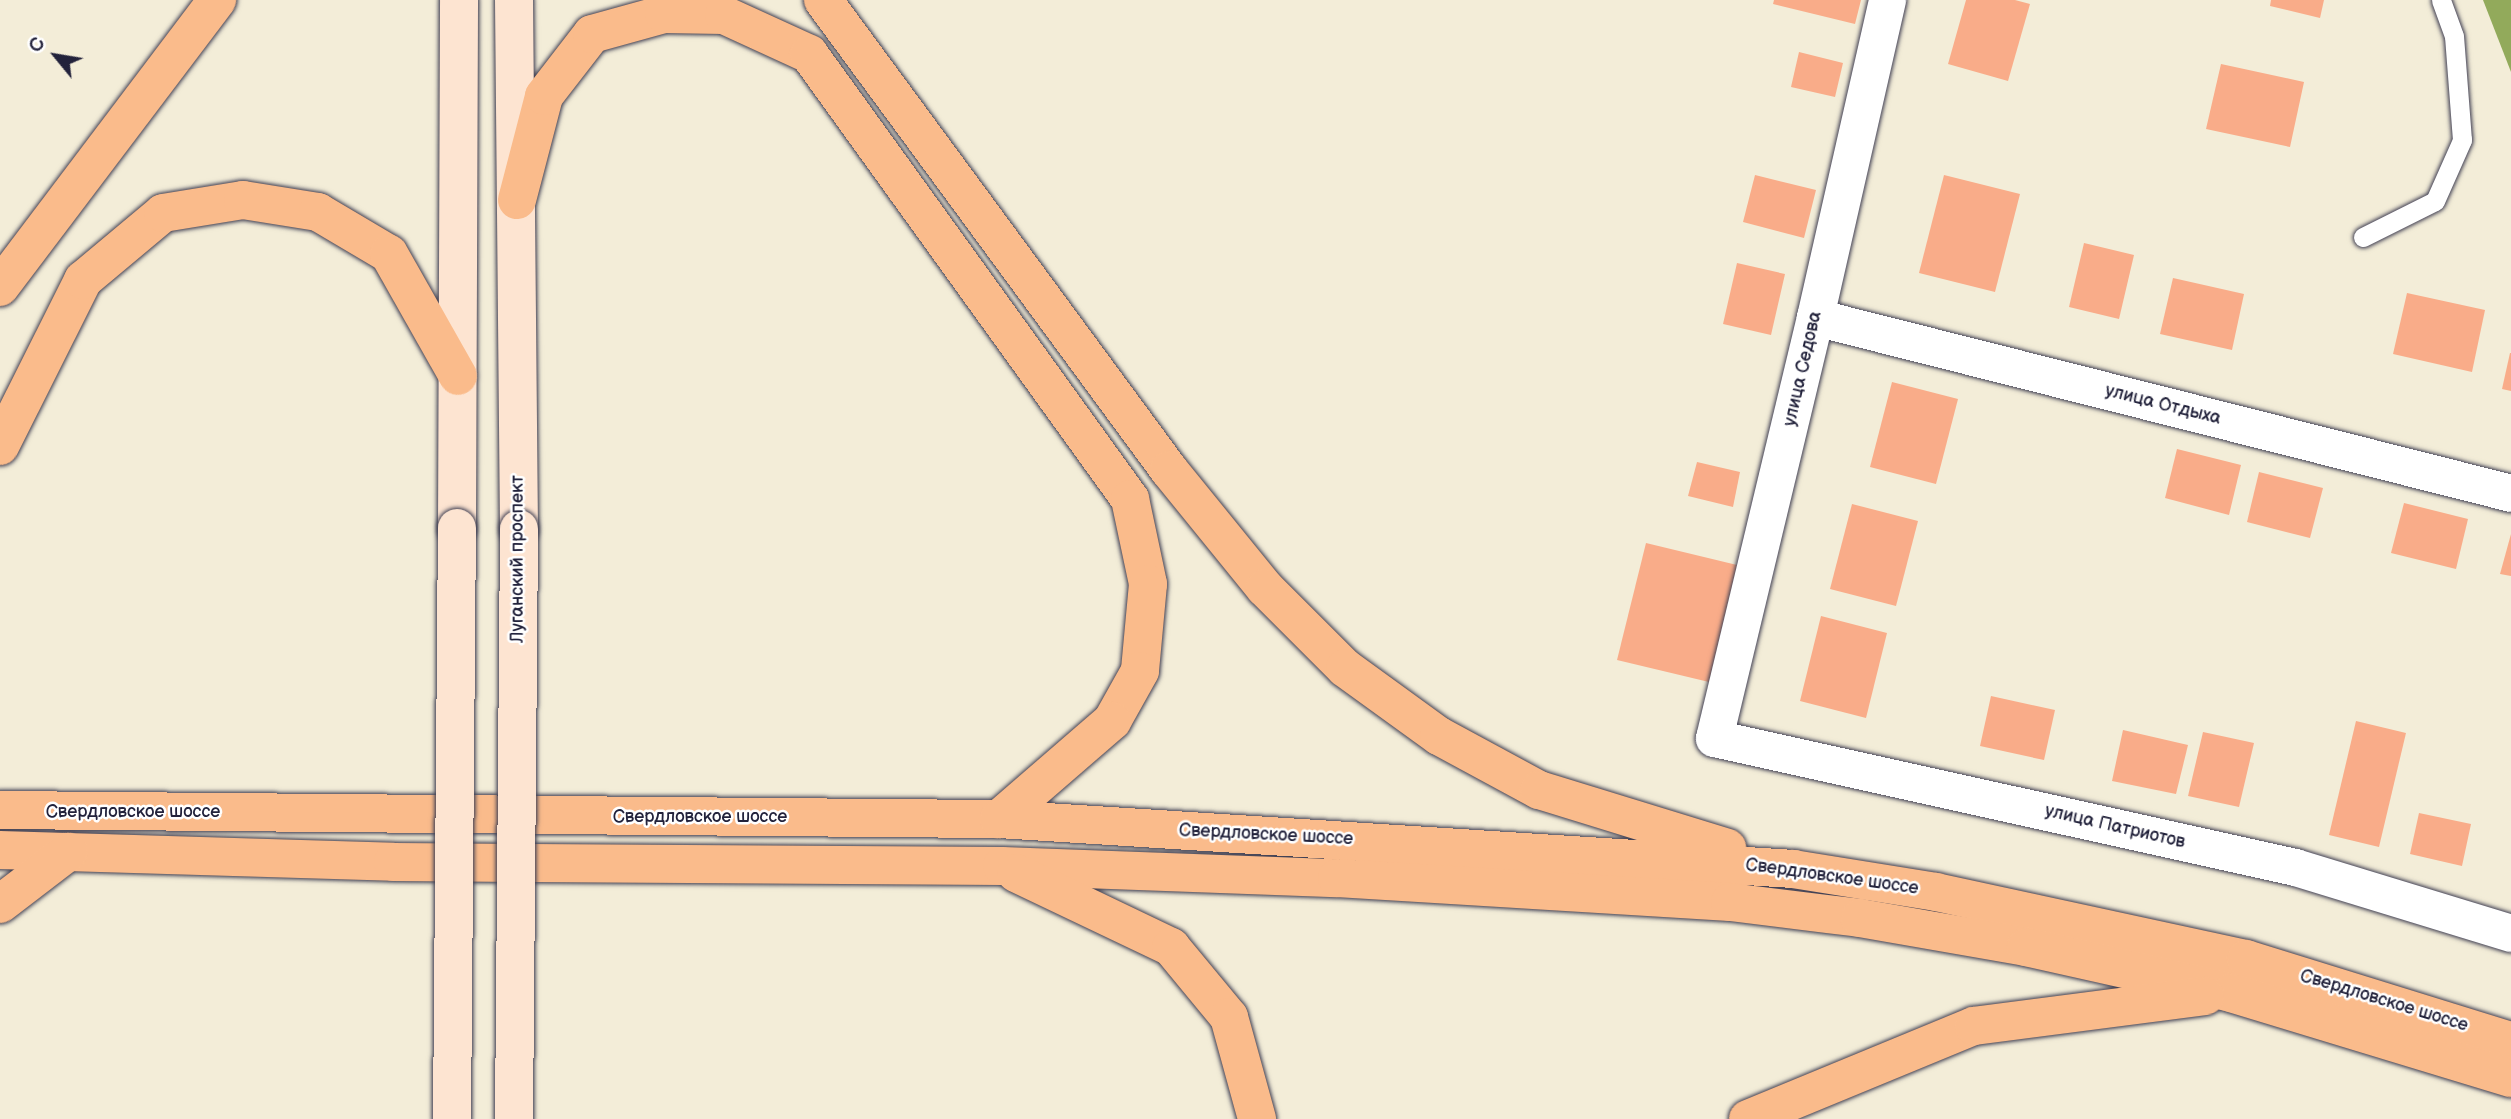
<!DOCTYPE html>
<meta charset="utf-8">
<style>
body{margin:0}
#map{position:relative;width:2511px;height:1119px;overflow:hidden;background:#f3edd8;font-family:"Balsamiq Sans",sans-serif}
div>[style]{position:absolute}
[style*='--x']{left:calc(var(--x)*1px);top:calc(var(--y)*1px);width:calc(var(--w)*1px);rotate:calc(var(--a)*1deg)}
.forest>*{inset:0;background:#92aa5b}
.building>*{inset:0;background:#f9ac89}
.roads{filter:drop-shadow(0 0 2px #414053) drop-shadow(0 0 2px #414053)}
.lane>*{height:19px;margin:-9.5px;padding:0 9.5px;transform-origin:9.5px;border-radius:9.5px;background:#fff}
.street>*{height:37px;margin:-18.5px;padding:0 18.5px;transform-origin:18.5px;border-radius:18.5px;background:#fff}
.secondary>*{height:38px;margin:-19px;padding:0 19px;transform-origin:19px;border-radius:19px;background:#fde4d1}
.primary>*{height:38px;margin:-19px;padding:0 19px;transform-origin:19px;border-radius:19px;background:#fabb8b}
.bridges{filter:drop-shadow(0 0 2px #414053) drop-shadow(0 0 2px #414053)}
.secondary-bridge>*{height:38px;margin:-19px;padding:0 19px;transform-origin:19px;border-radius:19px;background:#fde4d1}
span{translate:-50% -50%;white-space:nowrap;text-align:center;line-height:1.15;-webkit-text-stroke:5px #fff;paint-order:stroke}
.street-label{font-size:18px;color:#22223b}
.north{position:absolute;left:21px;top:21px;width:70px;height:70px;-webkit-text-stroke:5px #fff;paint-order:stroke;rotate:300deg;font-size:19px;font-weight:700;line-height:28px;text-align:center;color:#22223b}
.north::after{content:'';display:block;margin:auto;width:24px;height:32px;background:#22223b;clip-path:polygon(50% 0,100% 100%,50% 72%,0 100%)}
</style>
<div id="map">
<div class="forest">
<div style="clip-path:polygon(2483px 0,2511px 0,2511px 72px)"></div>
</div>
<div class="building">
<div style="clip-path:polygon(1774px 0,1861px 0,1855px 24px,1773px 4px)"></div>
<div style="clip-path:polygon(1966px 0,2015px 0,2030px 4px,2008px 81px,1948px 64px)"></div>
<div style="clip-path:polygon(2271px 0,2324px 0,2320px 18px,2270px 6px)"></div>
<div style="clip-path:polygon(1799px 52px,1843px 63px,1835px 97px,1791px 87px)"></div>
<div style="clip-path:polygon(2221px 64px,2304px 82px,2290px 147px,2206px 129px)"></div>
<div style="clip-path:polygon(1755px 175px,1816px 190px,1804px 238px,1743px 222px)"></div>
<div style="clip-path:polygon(1944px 175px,2020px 194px,1995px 292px,1919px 273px)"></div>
<div style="clip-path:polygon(2084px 243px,2134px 255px,2119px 319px,2069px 307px)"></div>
<div style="clip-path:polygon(1737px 263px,1785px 274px,1771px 335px,1723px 324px)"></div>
<div style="clip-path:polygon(2173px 278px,2244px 294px,2232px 350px,2160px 334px)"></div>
<div style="clip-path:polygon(2407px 293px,2485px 310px,2472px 372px,2393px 354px)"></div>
<div style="clip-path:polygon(2510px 353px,2511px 353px,2511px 391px,2502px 389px)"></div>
<div style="clip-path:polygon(1892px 382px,1958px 399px,1936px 484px,1870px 467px)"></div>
<div style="clip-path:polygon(2177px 449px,2241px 465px,2229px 515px,2165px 498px)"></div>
<div style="clip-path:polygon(1697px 462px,1740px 472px,1733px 507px,1688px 496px)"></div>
<div style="clip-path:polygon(2259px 472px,2323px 488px,2310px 538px,2247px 522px)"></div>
<div style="clip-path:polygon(2404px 503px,2468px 519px,2456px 569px,2391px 553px)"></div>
<div style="clip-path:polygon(1852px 504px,1918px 521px,1896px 606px,1830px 589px)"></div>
<div style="clip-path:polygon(2511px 534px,2511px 576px,2500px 574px)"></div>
<div style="clip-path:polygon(1646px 543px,1737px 565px,1709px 682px,1617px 660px)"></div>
<div style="clip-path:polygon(1821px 616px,1887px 633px,1866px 718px,1800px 701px)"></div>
<div style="clip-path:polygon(1991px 696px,2055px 710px,2044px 760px,1980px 746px)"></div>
<div style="clip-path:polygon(2356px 721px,2406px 733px,2379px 847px,2329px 835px)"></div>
<div style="clip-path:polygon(2123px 730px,2188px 745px,2176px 794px,2112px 781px)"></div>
<div style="clip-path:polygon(2203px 732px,2254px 743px,2239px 807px,2188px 796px)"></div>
<div style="clip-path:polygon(2419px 813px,2471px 824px,2462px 866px,2410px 854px)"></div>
</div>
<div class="roads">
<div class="lane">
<div style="--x:2363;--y:237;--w:80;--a:-26.6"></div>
<div style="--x:2435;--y:201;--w:67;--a:-66.1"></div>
<div style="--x:2462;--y:140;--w:104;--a:-94.4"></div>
<div style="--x:2454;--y:36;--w:38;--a:-110"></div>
</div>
<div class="street">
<div style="--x:1887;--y:0;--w:325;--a:102.8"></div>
<div style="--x:1815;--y:317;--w:433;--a:103.5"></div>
<div style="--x:1714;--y:738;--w:595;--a:12.52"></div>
<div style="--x:2295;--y:867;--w:226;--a:17"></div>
<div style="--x:1815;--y:317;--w:718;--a:14.19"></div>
</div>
<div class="secondary">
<div style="--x:514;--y:0;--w:529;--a:89.46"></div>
<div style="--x:457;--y:528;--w:528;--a:-89.78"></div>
</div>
<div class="primary">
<div style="--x:823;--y:0;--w:584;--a:53.64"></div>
<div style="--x:1169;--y:470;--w:152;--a:50.9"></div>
<div style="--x:1265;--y:588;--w:113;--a:45"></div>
<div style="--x:1345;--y:668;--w:116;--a:35.9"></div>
<div style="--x:1439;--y:736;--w:114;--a:28.4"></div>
<div style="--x:1539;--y:790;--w:197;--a:17.1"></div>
<div style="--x:517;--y:200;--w:107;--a:-75.4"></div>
<div style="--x:544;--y:96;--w:78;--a:-52.3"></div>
<div style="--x:592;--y:34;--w:75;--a:-15.5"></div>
<div style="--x:664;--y:14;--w:60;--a:1"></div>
<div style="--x:724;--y:15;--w:94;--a:24.6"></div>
<div style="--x:809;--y:54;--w:549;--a:54.2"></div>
<div style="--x:1130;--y:499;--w:87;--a:78"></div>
<div style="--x:1148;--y:584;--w:87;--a:95.3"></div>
<div style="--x:1140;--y:671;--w:57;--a:119.2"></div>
<div style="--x:1112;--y:721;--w:150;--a:139.1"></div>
<div style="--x:0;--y:287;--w:360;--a:-52.9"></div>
<div style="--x:0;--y:446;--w:186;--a:-63.4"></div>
<div style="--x:83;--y:280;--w:104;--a:-39.9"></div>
<div style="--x:163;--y:213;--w:81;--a:-9.2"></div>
<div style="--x:243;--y:200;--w:76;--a:9.1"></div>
<div style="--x:318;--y:212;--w:82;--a:30.6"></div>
<div style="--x:389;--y:254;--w:140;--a:60.5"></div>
<div style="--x:0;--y:810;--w:999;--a:0.52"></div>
<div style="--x:999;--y:819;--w:796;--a:3.6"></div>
<div style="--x:1793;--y:869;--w:145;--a:9.1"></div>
<div style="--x:1936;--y:892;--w:317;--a:12.2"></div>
<div style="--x:2246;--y:959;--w:277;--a:17.2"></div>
<div style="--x:0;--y:850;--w:393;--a:1.7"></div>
<div style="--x:393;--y:862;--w:609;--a:0.38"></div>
<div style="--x:1002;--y:866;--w:335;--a:2.1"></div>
<div style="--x:1337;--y:878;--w:394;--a:3.5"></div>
<div style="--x:1730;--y:902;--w:131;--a:7"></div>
<div style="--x:1860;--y:918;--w:169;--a:9.9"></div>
<div style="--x:2026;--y:947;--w:210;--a:12.6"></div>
<div style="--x:2231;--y:993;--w:293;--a:16.9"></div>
<div style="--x:1016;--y:873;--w:172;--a:25.5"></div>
<div style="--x:1171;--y:947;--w:91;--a:50.4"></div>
<div style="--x:1229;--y:1017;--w:106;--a:74.6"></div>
<div style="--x:0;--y:904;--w:86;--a:-37.4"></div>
<div style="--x:1748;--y:1119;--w:244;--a:-22.4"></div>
<div style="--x:1974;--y:1026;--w:233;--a:-7.4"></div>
</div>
</div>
<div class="bridges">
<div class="secondary-bridge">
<div style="--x:452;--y:1119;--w:591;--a:-89.52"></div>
<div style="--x:514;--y:1119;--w:590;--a:-89.51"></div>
</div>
</div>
<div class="street-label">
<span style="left:1803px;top:369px;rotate:-77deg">улица Седова</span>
<span style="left:2163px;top:405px;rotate:14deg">улица Отдыха</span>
<span style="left:518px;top:559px;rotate:-90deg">Луганский проспект</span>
<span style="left:133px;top:812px">Свердловское шоссе</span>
<span style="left:700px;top:817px">Свердловское шоссе</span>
<span style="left:2115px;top:827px;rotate:13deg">улица Патриотов</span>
<span style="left:1266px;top:835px;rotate:3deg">Свердловское шоссе</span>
<span style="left:1832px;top:877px;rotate:8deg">Свердловское шоссе</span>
<span style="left:2384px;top:1001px;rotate:17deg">Свердловское шоссе</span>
</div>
<div class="north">С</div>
</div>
